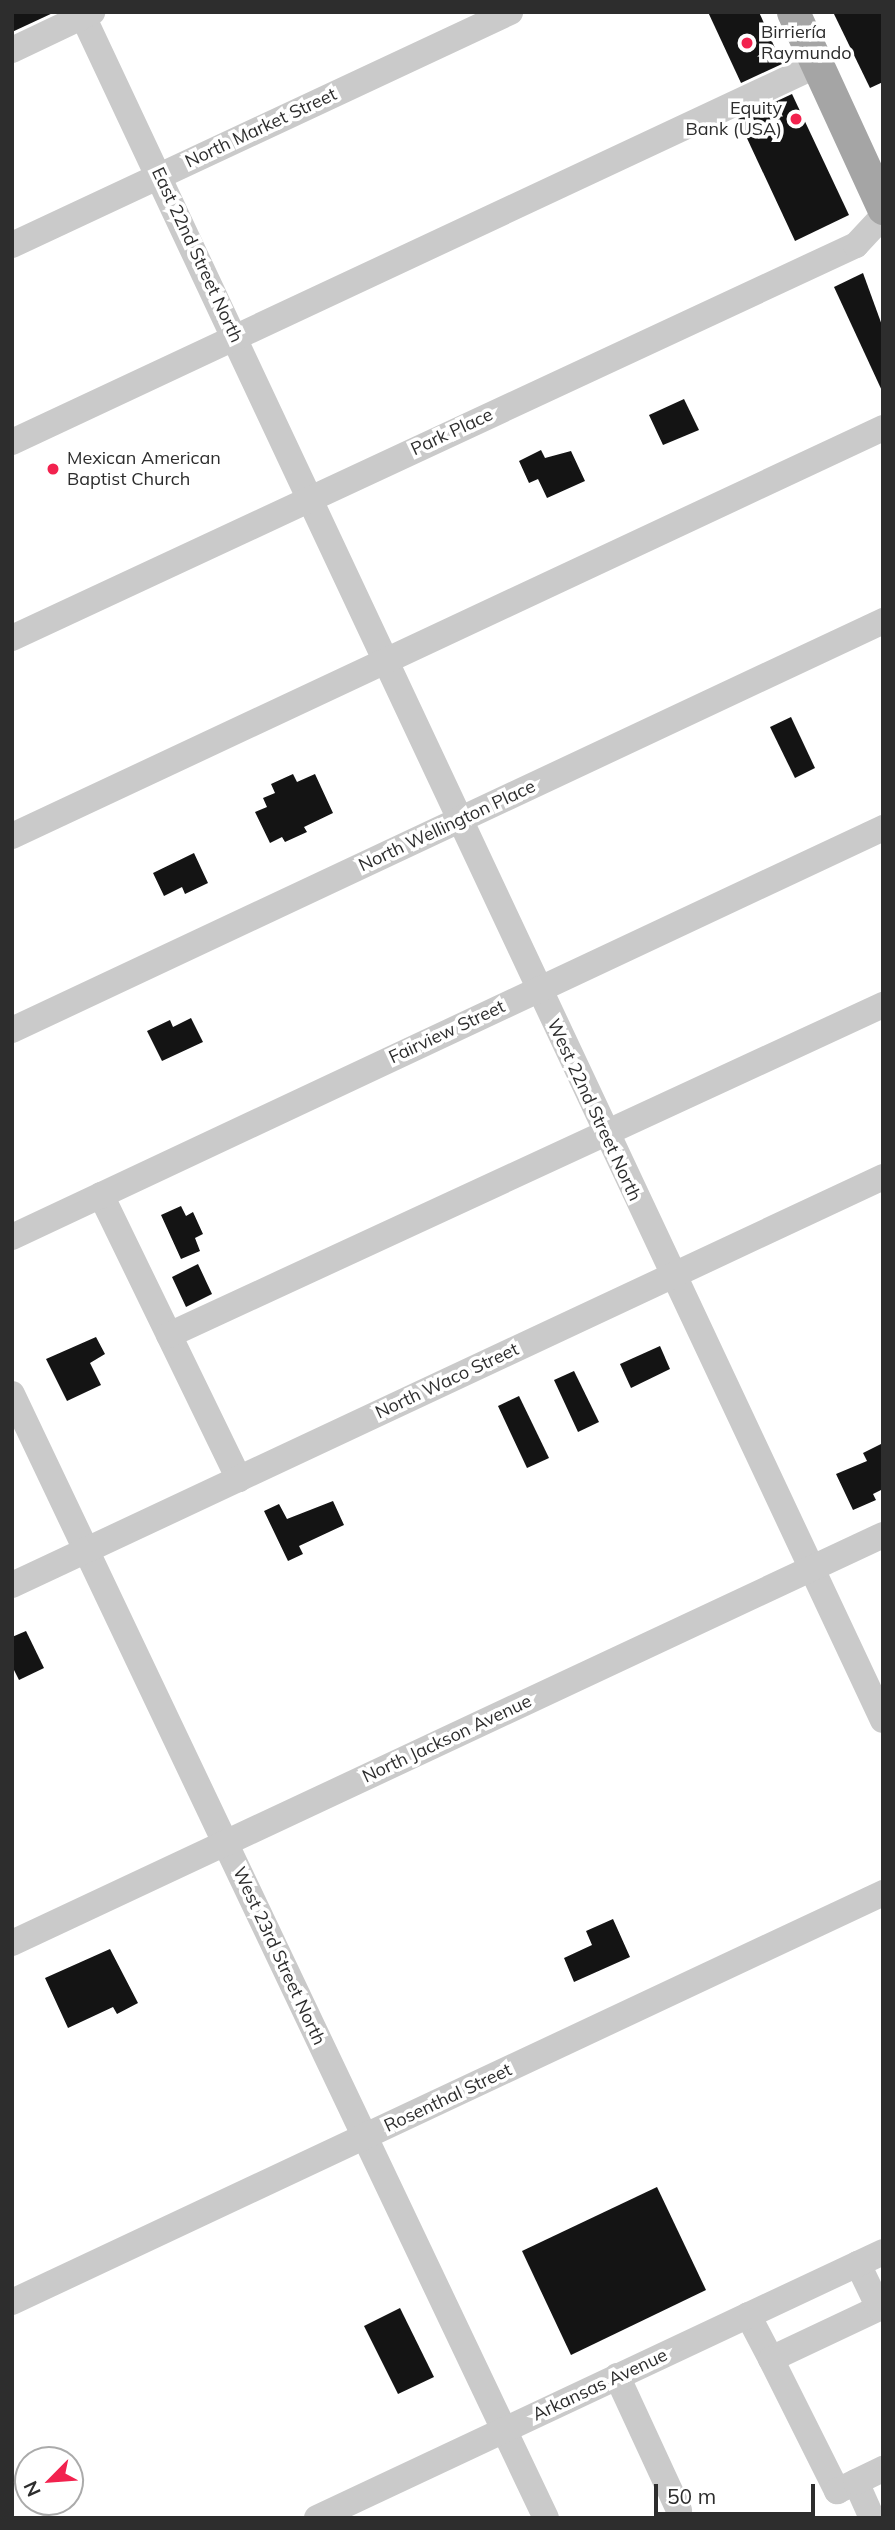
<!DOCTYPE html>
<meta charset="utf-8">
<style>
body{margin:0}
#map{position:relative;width:895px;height:2530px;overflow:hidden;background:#fff;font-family:Mulish,sans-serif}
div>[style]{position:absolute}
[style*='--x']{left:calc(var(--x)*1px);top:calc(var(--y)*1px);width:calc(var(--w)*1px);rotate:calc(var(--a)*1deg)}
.building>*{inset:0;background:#141414}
.minor>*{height:26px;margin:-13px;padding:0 13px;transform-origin:13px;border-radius:13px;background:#cacaca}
.major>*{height:33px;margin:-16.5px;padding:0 16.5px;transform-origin:16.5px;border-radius:16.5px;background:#a5a5a5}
.dots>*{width:19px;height:19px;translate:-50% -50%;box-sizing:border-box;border:4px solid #fff;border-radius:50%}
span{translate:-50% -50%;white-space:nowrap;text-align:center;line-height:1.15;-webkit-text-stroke:7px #fff;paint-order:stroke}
.poi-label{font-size:18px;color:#2d2d2d}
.left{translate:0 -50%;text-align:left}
.right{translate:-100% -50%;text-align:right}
.street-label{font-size:18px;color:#2d2d2d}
.frame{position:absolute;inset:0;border:14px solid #2d2d2d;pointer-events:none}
.north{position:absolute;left:14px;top:2446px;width:70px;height:70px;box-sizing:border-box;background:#fff;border:2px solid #ababab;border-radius:50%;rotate:245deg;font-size:19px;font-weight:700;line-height:28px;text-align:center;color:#2d2d2d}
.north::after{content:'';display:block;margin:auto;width:24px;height:32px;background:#f2224e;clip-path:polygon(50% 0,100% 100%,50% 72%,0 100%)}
.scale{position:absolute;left:654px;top:2484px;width:161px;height:32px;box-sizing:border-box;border:4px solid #2d2d2d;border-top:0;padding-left:9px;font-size:21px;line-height:24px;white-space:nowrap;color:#2d2d2d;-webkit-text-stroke:5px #fff;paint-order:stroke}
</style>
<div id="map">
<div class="building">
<div style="clip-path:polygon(12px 12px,55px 12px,12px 32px)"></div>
<div style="clip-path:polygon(708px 12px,759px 12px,782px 64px,741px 83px)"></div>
<div style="clip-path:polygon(833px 12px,883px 12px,883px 82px,870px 88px)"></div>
<div style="clip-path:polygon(792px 94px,849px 215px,795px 241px,738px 119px)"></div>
<div style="clip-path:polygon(863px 273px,883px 328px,883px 393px,834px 287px)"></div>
<div style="clip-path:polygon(684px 399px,699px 430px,663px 445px,649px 415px)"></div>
<div style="clip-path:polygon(541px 450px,545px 458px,571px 451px,585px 481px,547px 498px,538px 479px,529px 483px,519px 461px)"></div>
<div style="clip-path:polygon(791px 717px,815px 768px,795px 778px,770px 727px)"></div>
<div style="clip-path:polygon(293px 774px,297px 782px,315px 774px,333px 813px,304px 827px,307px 832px,285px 842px,282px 837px,270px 843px,255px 812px,267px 807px,263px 798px,275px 793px,271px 784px)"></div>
<div style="clip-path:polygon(194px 853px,208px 883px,185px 894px,182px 887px,164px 896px,153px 873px)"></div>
<div style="clip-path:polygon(191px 1018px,203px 1042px,162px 1061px,147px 1031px,170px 1020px,173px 1027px)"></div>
<div style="clip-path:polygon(181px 1206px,186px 1216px,193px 1212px,203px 1234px,195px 1238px,200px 1251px,181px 1259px,161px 1215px)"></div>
<div style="clip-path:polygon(198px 1264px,212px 1294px,186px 1307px,172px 1277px)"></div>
<div style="clip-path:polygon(96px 1337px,105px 1354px,90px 1363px,101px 1385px,67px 1401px,46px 1359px)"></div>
<div style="clip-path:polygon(660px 1346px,670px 1369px,631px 1388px,620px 1364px)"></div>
<div style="clip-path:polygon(574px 1371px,599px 1422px,578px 1432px,554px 1380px)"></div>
<div style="clip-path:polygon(519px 1396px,549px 1458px,527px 1468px,498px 1406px)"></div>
<div style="clip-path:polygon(883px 1443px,883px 1494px,881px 1490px,873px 1494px,876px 1500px,853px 1510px,836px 1474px,867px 1461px,863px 1453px)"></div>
<div style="clip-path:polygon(333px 1501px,344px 1525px,299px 1546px,303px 1554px,288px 1561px,264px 1511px,279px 1504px,287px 1519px)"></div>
<div style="clip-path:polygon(26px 1631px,44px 1668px,19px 1680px,12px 1666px,12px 1637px)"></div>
<div style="clip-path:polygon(613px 1919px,630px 1957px,574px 1982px,564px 1958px,592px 1945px,586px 1931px)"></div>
<div style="clip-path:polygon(110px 1949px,138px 2003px,117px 2014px,113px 2007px,68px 2028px,45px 1978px)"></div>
<div style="clip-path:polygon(657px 2187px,706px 2290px,571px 2355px,522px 2251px)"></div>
<div style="clip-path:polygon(400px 2308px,434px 2377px,398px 2394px,364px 2326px)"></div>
</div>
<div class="minor">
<div style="--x:81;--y:12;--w:1887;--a:64.85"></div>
<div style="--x:12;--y:50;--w:89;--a:-25.4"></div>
<div style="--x:12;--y:245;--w:550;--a:-25.07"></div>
<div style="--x:12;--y:442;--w:889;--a:-25.09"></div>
<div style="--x:12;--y:638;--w:931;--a:-24.97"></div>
<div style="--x:856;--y:245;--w:40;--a:-47"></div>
<div style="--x:12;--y:836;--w:962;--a:-25.1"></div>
<div style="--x:12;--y:1030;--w:962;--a:-25.15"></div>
<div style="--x:101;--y:1195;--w:316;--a:64.1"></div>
<div style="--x:12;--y:1237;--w:962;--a:-25.15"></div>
<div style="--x:169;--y:1335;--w:787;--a:-24.81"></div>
<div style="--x:12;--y:1394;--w:1244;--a:64.59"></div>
<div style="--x:12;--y:1585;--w:962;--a:-25.1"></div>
<div style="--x:12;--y:1943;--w:962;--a:-25.1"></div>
<div style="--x:12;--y:2302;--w:962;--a:-25.15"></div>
<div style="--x:748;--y:2315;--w:50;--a:62.4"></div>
<div style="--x:771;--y:2359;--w:119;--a:-25.3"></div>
<div style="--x:879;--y:2308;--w:49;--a:-115.5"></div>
<div style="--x:771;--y:2359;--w:148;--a:63.4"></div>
<div style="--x:837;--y:2491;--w:21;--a:-25"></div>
<div style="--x:617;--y:2376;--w:148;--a:65.2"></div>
<div style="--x:317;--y:2518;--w:625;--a:-25.17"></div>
<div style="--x:872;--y:2518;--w:39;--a:-114"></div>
<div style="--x:856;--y:2482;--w:30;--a:-26"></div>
</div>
<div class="major">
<div style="--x:793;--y:12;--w:216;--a:65.3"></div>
</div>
<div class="dots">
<div style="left:747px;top:43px;background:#f2224e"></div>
<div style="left:796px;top:119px;background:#f2224e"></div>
<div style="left:53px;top:469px;background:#f2224e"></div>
</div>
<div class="poi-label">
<span class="left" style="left:761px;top:43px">Birriería<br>Raymundo</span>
<span class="right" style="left:782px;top:119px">Equity<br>Bank (USA)</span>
<span class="left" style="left:67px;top:469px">Mexican American<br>Baptist Church</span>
</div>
<div class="street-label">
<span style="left:261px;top:128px;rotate:-25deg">North Market Street</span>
<span style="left:197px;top:255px;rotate:65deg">East 22nd Street North</span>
<span style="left:452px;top:432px;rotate:-25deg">Park Place</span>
<span style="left:447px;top:826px;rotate:-25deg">North Wellington Place</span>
<span style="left:447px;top:1032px;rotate:-25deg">Fairview Street</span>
<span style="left:594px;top:1110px;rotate:65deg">West 22nd Street North</span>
<span style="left:447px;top:1381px;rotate:-25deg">North Waco Street</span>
<span style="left:447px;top:1739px;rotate:-25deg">North Jackson Avenue</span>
<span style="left:279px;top:1956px;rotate:65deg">West 23rd Street North</span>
<span style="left:448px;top:2098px;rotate:-25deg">Rosenthal Street</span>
<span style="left:600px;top:2385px;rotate:-25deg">Arkansas Avenue</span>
</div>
<div class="frame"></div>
<div class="north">N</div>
<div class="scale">50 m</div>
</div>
